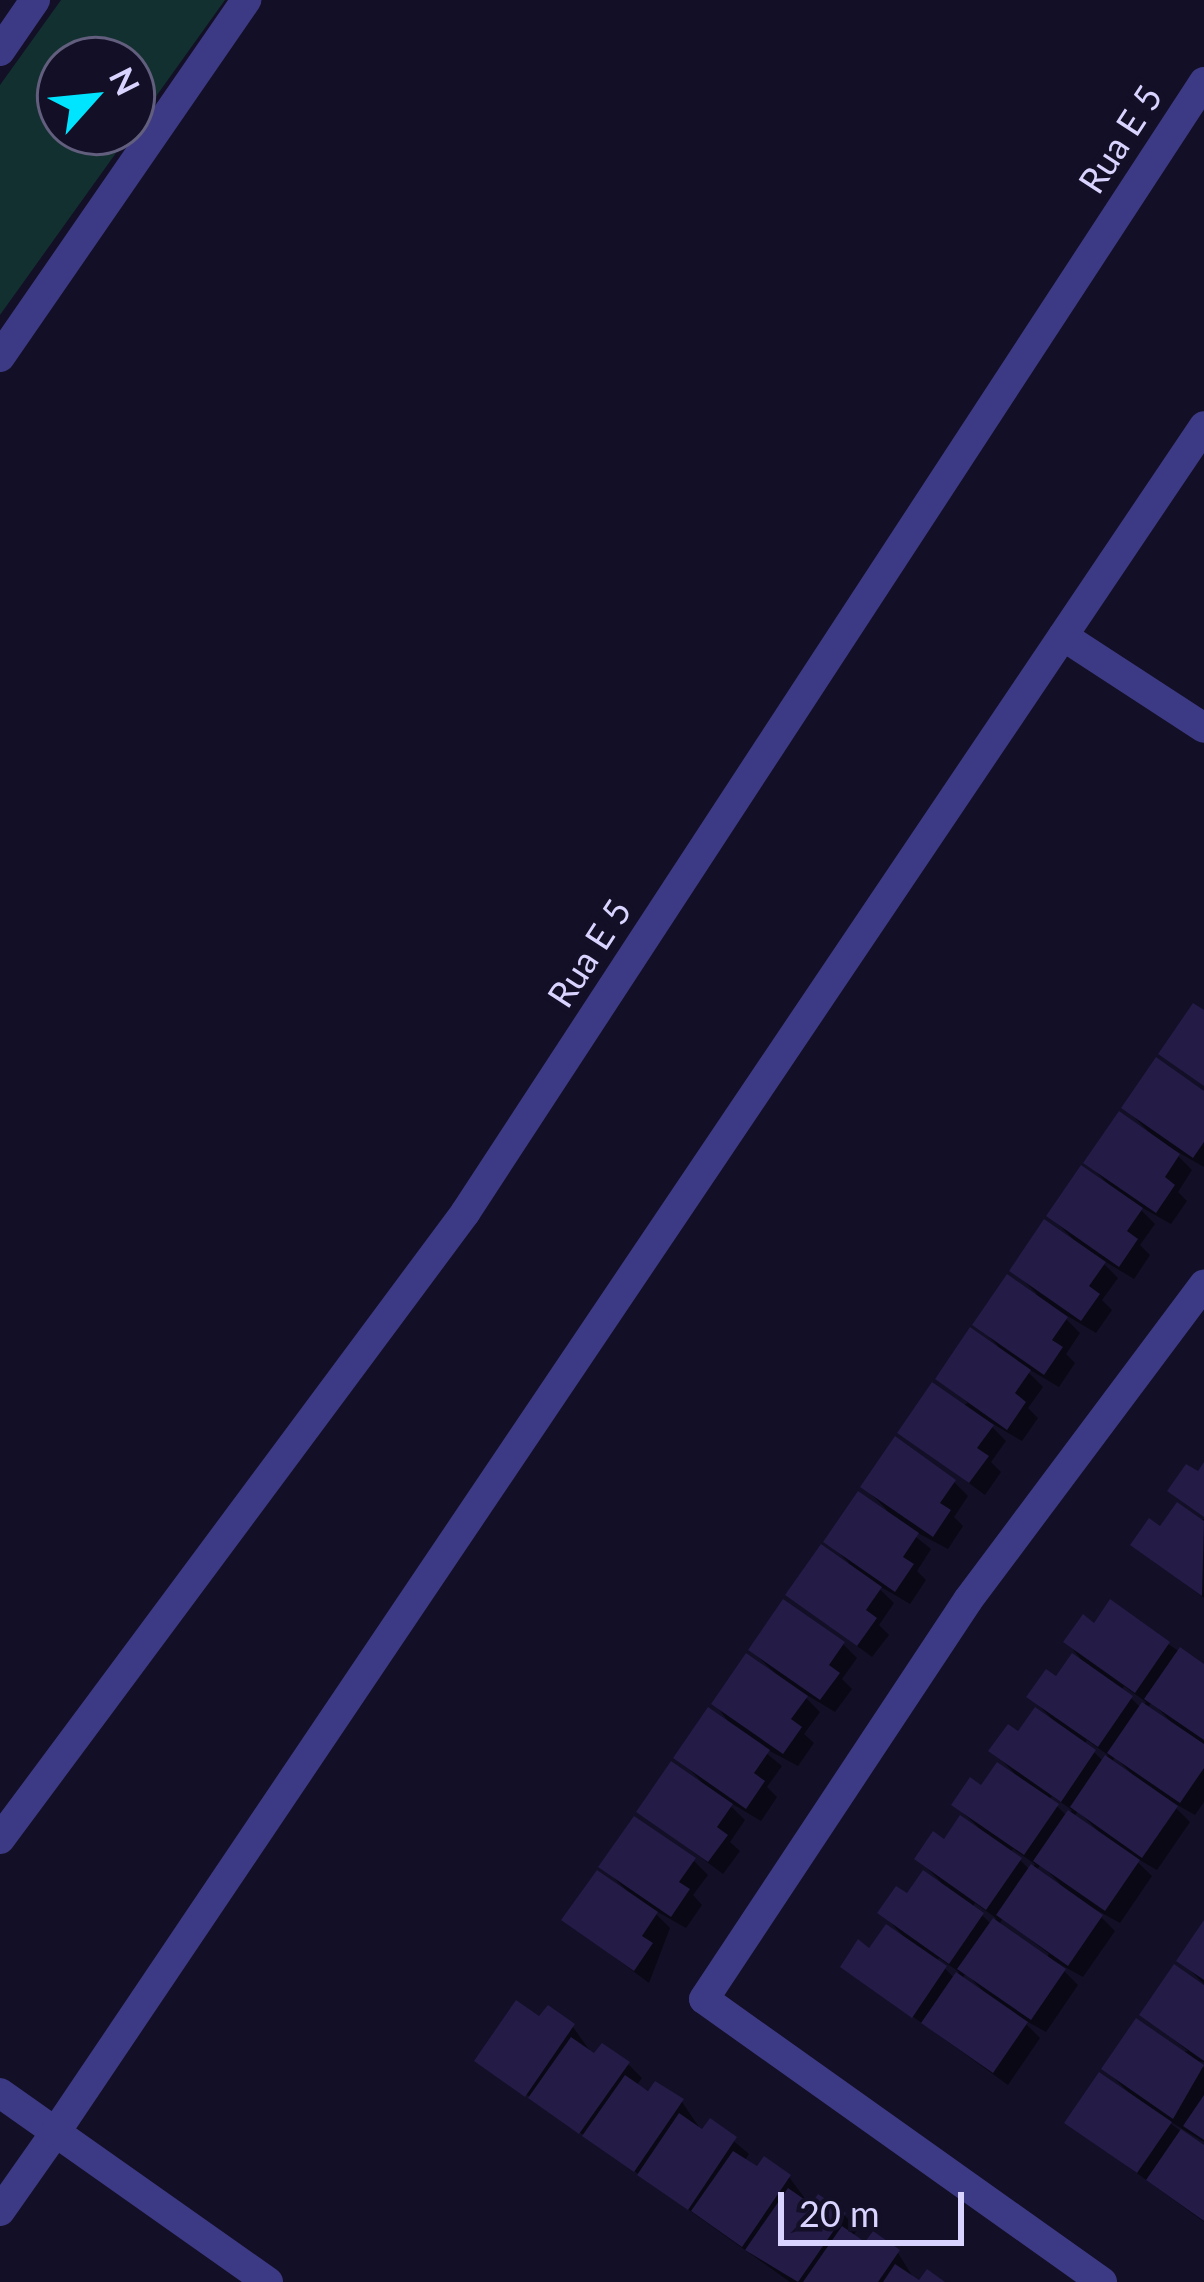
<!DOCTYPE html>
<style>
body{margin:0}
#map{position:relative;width:1204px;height:2282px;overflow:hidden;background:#130f26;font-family:Lato,sans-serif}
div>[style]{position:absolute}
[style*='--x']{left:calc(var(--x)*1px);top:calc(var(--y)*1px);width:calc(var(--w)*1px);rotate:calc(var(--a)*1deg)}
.green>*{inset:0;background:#12302f}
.shadow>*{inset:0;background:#0007}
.building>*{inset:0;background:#241b47}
.lane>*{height:30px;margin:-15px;padding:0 15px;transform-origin:15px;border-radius:15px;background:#3d3a85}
.street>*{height:30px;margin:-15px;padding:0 15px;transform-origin:15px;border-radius:15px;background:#3d3a85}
span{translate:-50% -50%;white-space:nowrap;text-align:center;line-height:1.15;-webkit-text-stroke:12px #130f26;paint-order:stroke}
.street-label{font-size:36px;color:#d9d4ff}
.north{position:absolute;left:36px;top:36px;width:120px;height:120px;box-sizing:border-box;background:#130f26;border:3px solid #625e7d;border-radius:50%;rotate:63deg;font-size:33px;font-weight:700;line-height:48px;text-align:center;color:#d9d4ff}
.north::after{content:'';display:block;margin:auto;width:42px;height:54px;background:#00e5ff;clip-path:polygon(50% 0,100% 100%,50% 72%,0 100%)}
.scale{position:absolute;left:778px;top:2192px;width:186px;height:54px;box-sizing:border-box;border:6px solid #d9d4ff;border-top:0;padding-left:15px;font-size:36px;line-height:42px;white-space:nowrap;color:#d9d4ff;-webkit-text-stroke:9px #130f26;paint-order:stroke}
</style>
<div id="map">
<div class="green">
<div style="clip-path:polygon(61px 0,225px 0,132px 130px,132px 60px,60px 60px,60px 132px,131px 132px,0 315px,0 85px)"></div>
</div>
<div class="shadow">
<div style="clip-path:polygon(1204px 1094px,1204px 1167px,1169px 1147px,1192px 1170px,1178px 1192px,1187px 1201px,1171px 1224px,1134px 1203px,1155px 1224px,1140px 1245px,1150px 1255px,1134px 1279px,1096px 1256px,1118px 1278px,1102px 1300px,1112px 1310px,1096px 1333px,1056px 1309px,1080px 1333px,1066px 1354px,1075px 1363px,1059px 1387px,1020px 1364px,1043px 1387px,1028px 1408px,1038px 1418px,1022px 1441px,983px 1418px,1006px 1441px,991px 1462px,1001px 1472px,985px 1495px,901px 1433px,968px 1403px,939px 1379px,998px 1346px,976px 1324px,1037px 1294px,1013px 1270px,1073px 1239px,1050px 1216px,1108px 1184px,1087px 1162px,1148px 1131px,1125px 1108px)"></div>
<div style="clip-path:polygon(954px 1482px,968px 1496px,954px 1517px,963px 1526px,948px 1549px,897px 1522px,931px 1549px,917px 1571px,926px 1580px,910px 1604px,871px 1581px,894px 1603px,879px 1625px,889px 1635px,872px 1657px,789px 1595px,849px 1563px,827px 1541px,887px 1510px,864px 1487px)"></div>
<div style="clip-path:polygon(1204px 1519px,1204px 1598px,1134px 1545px)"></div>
<div style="clip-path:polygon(evenodd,1094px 1627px,1168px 1644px,1204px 1668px,1204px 1802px,1195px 1815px,1167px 1799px,1190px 1822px,1157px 1870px,1129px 1854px,1152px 1876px,1120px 1923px,1091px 1907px,1115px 1931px,1083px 1977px,1054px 1961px,1078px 1985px,1046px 2032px,1019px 2017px,1040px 2038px,1008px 2085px,844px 1967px,870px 1952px,911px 1945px,881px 1912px,941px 1882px,918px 1859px,978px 1827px,955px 1805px,1016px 1775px,992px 1750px,1053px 1720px,1030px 1696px,1088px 1668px,1067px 1642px,1094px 1627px,1124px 1686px,1146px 1702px,1141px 1708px,1122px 1689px,1124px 1686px,1094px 1627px,1152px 1702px,1171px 1722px,1169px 1724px,1147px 1709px,1152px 1702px,1094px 1627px,1087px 1740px,1108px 1755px,1104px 1762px,1085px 1743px,1087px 1740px,1094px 1627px,1115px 1757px,1132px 1774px,1111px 1763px,1115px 1757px,1094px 1627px,1052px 1796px,1072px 1810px,1067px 1816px,1050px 1799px,1052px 1796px,1094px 1627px,1078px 1811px,1097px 1830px,1095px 1833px,1074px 1817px,1078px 1811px,1094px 1627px,1013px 1849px,1035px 1864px,1030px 1870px,1011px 1851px,1013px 1849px,1094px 1627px,1041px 1864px,1060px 1884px,1058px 1887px,1036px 1871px,1041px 1864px,1094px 1627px,975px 1903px,996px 1918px,992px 1925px,973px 1906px,975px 1903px,1094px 1627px,1003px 1918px,1049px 1954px,1046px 1959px,998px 1926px,1003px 1918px,1094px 1627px,939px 1958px,959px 1972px,955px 1979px,937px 1960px,939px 1958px,1094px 1627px,966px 1973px,984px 1992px,961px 1980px,966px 1973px)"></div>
<div style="clip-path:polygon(843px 1644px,857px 1658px,842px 1679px,852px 1689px,835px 1712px,797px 1689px,820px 1712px,804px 1734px,814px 1743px,798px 1766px,751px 1741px,782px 1766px,767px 1787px,777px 1797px,761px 1821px,721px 1797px,745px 1820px,730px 1842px,740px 1851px,723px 1874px,640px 1812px,701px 1781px,677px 1757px,734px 1729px,715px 1704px,775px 1673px,751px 1650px)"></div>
<div style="clip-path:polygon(694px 1861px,708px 1875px,693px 1895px,702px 1905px,686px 1928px,649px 1907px,670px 1928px,649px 1983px,565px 1920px,625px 1889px,602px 1866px)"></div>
<div style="clip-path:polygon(1204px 1925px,1204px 2062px,1197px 2061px,1204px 2068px,1204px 2142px,1161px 2116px,1204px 2149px,1204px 2222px,1068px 2123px,1128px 2092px,1105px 2069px,1188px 2051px,1143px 2015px,1204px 1984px,1180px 1960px)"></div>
<div style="clip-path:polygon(540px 2020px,573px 2027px,595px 2058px,628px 2064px,642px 2078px,636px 2086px,682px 2102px,703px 2133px,711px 2122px,749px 2154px,744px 2162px,758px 2170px,765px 2160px,789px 2177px,812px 2208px,844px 2215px,858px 2229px,852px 2237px,898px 2253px,916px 2282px,790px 2282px,478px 2060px)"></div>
</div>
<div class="building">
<div style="clip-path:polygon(1193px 1003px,1204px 1010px,1204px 1086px,1158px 1054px)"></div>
<div style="clip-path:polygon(1156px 1057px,1204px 1091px,1204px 1142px,1193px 1158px,1121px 1108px)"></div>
<div style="clip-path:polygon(1119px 1111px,1180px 1154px,1165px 1177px,1175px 1185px,1156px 1213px,1083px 1163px)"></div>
<div style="clip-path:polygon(1081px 1165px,1143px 1208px,1127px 1231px,1138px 1239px,1119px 1267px,1046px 1216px)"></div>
<div style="clip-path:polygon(1044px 1219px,1106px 1262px,1089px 1286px,1100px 1294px,1081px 1321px,1009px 1271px)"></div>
<div style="clip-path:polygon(1007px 1274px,1068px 1317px,1052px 1340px,1063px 1347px,1044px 1375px,972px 1325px)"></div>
<div style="clip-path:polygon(970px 1327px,1031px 1370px,1015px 1393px,1026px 1402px,1007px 1430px,935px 1379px)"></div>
<div style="clip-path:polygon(932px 1382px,994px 1425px,977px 1448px,989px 1456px,969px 1483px,897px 1433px)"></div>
<div style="clip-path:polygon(895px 1436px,956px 1480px,940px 1503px,951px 1510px,933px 1537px,860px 1487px)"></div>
<div style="clip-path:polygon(1204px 1462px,1204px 1517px,1167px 1491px,1186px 1464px,1198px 1471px)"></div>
<div style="clip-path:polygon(858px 1491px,919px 1533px,903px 1557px,914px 1564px,895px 1592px,823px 1542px)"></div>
<div style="clip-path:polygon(1177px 1502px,1204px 1521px,1202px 1596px,1130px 1545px,1149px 1518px,1160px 1526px)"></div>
<div style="clip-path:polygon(821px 1544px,882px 1587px,866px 1610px,877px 1618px,857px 1646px,785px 1595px)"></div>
<div style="clip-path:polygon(783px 1599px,845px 1642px,829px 1665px,840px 1673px,820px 1700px,748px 1650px)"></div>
<div style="clip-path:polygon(1110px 1599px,1170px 1642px,1135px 1693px,1063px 1642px,1083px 1614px,1094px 1623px)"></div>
<div style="clip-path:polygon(1180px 1647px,1204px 1664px,1204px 1740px,1144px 1699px)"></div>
<div style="clip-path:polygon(746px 1653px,808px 1696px,791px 1719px,802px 1727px,783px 1754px,711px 1704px)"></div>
<div style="clip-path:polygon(1072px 1653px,1133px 1696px,1098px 1747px,1026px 1697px,1046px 1669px,1056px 1676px)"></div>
<div style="clip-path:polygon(1142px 1702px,1204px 1744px,1204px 1768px,1180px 1803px,1107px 1753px)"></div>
<div style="clip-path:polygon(708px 1707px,770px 1750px,754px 1773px,765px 1781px,746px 1809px,673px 1758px)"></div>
<div style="clip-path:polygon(1035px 1707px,1096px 1750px,1061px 1802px,988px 1751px,1008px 1724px,1018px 1731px)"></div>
<div style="clip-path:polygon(1105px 1755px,1178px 1806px,1142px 1858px,1070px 1807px)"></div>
<div style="clip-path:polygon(671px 1761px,733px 1804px,717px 1827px,728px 1835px,708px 1862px,636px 1812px)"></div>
<div style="clip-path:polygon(997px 1762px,1059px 1804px,1024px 1855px,951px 1805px,970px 1777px,981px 1785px)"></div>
<div style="clip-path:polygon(1068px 1810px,1140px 1860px,1105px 1911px,1033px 1861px)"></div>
<div style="clip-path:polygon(960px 1815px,1022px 1858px,986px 1910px,914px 1859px,933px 1831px,944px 1839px)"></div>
<div style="clip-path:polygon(634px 1816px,696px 1858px,679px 1882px,690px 1889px,671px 1917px,598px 1867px)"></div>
<div style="clip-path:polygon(1031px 1864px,1103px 1915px,1068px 1966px,996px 1915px)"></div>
<div style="clip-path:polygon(597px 1870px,658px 1912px,642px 1936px,653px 1943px,634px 1971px,561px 1920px)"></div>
<div style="clip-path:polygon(923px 1870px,984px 1913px,949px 1964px,877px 1913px,896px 1886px,907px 1893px)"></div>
<div style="clip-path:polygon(993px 1918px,1066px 1969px,1031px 2020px,957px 1969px)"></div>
<div style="clip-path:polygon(1204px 1920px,1204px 1980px,1176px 1961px)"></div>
<div style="clip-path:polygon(886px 1924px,947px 1966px,912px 2018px,840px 1967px,858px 1939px,869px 1948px)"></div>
<div style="clip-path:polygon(1174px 1964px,1204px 1985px,1204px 2061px,1139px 2015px)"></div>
<div style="clip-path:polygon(956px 1972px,1028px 2022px,993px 2073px,921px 2023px)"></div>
<div style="clip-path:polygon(516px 2000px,539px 2016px,548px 2005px,575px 2024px,525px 2097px,474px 2061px)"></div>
<div style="clip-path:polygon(1136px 2018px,1204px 2065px,1173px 2119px,1101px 2069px)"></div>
<div style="clip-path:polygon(571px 2037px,594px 2053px,602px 2043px,630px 2062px,579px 2134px,528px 2098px)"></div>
<div style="clip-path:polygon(1099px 2072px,1172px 2122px,1137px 2173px,1064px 2123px)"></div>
<div style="clip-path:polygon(625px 2075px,648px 2091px,655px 2081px,684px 2099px,634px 2172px,582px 2136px)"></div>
<div style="clip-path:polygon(1204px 2095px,1204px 2140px,1183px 2126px)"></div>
<div style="clip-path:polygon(679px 2113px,702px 2129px,710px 2118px,737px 2137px,688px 2210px,637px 2175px)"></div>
<div style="clip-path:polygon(1181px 2129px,1204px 2145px,1204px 2221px,1146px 2180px)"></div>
<div style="clip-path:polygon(733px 2151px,757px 2166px,764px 2156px,791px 2175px,742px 2247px,691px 2211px)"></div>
<div style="clip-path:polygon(788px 2188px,811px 2204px,818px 2194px,846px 2213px,798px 2282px,745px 2250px)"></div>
<div style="clip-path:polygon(842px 2226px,865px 2242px,873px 2231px,900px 2250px,878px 2282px,803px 2282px)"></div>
<div style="clip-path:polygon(895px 2264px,919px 2280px,927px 2269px,945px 2282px,883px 2282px)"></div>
</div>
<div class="lane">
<div style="--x:0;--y:2211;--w:99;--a:-54.9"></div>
<div style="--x:1102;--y:2282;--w:488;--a:-144.6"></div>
<div style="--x:704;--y:1999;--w:478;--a:-56.5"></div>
<div style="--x:968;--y:1600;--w:394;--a:-53.2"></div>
</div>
<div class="street">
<div style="--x:0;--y:51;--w:62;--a:-55.5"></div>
<div style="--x:0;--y:357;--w:434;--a:-55.4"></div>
<div style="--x:1063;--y:636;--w:168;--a:33.1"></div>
<div style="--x:0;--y:1839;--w:780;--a:-53.39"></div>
<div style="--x:465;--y:1213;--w:1351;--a:-56.84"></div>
<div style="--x:0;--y:2093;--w:328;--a:35.2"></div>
<div style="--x:57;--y:2130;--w:2054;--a:-56.05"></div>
</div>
<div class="street-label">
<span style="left:1120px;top:139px;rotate:-57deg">Rua E 5</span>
<span style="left:589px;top:953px;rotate:-57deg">Rua E 5</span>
</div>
<div class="north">N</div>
<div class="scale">20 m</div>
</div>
